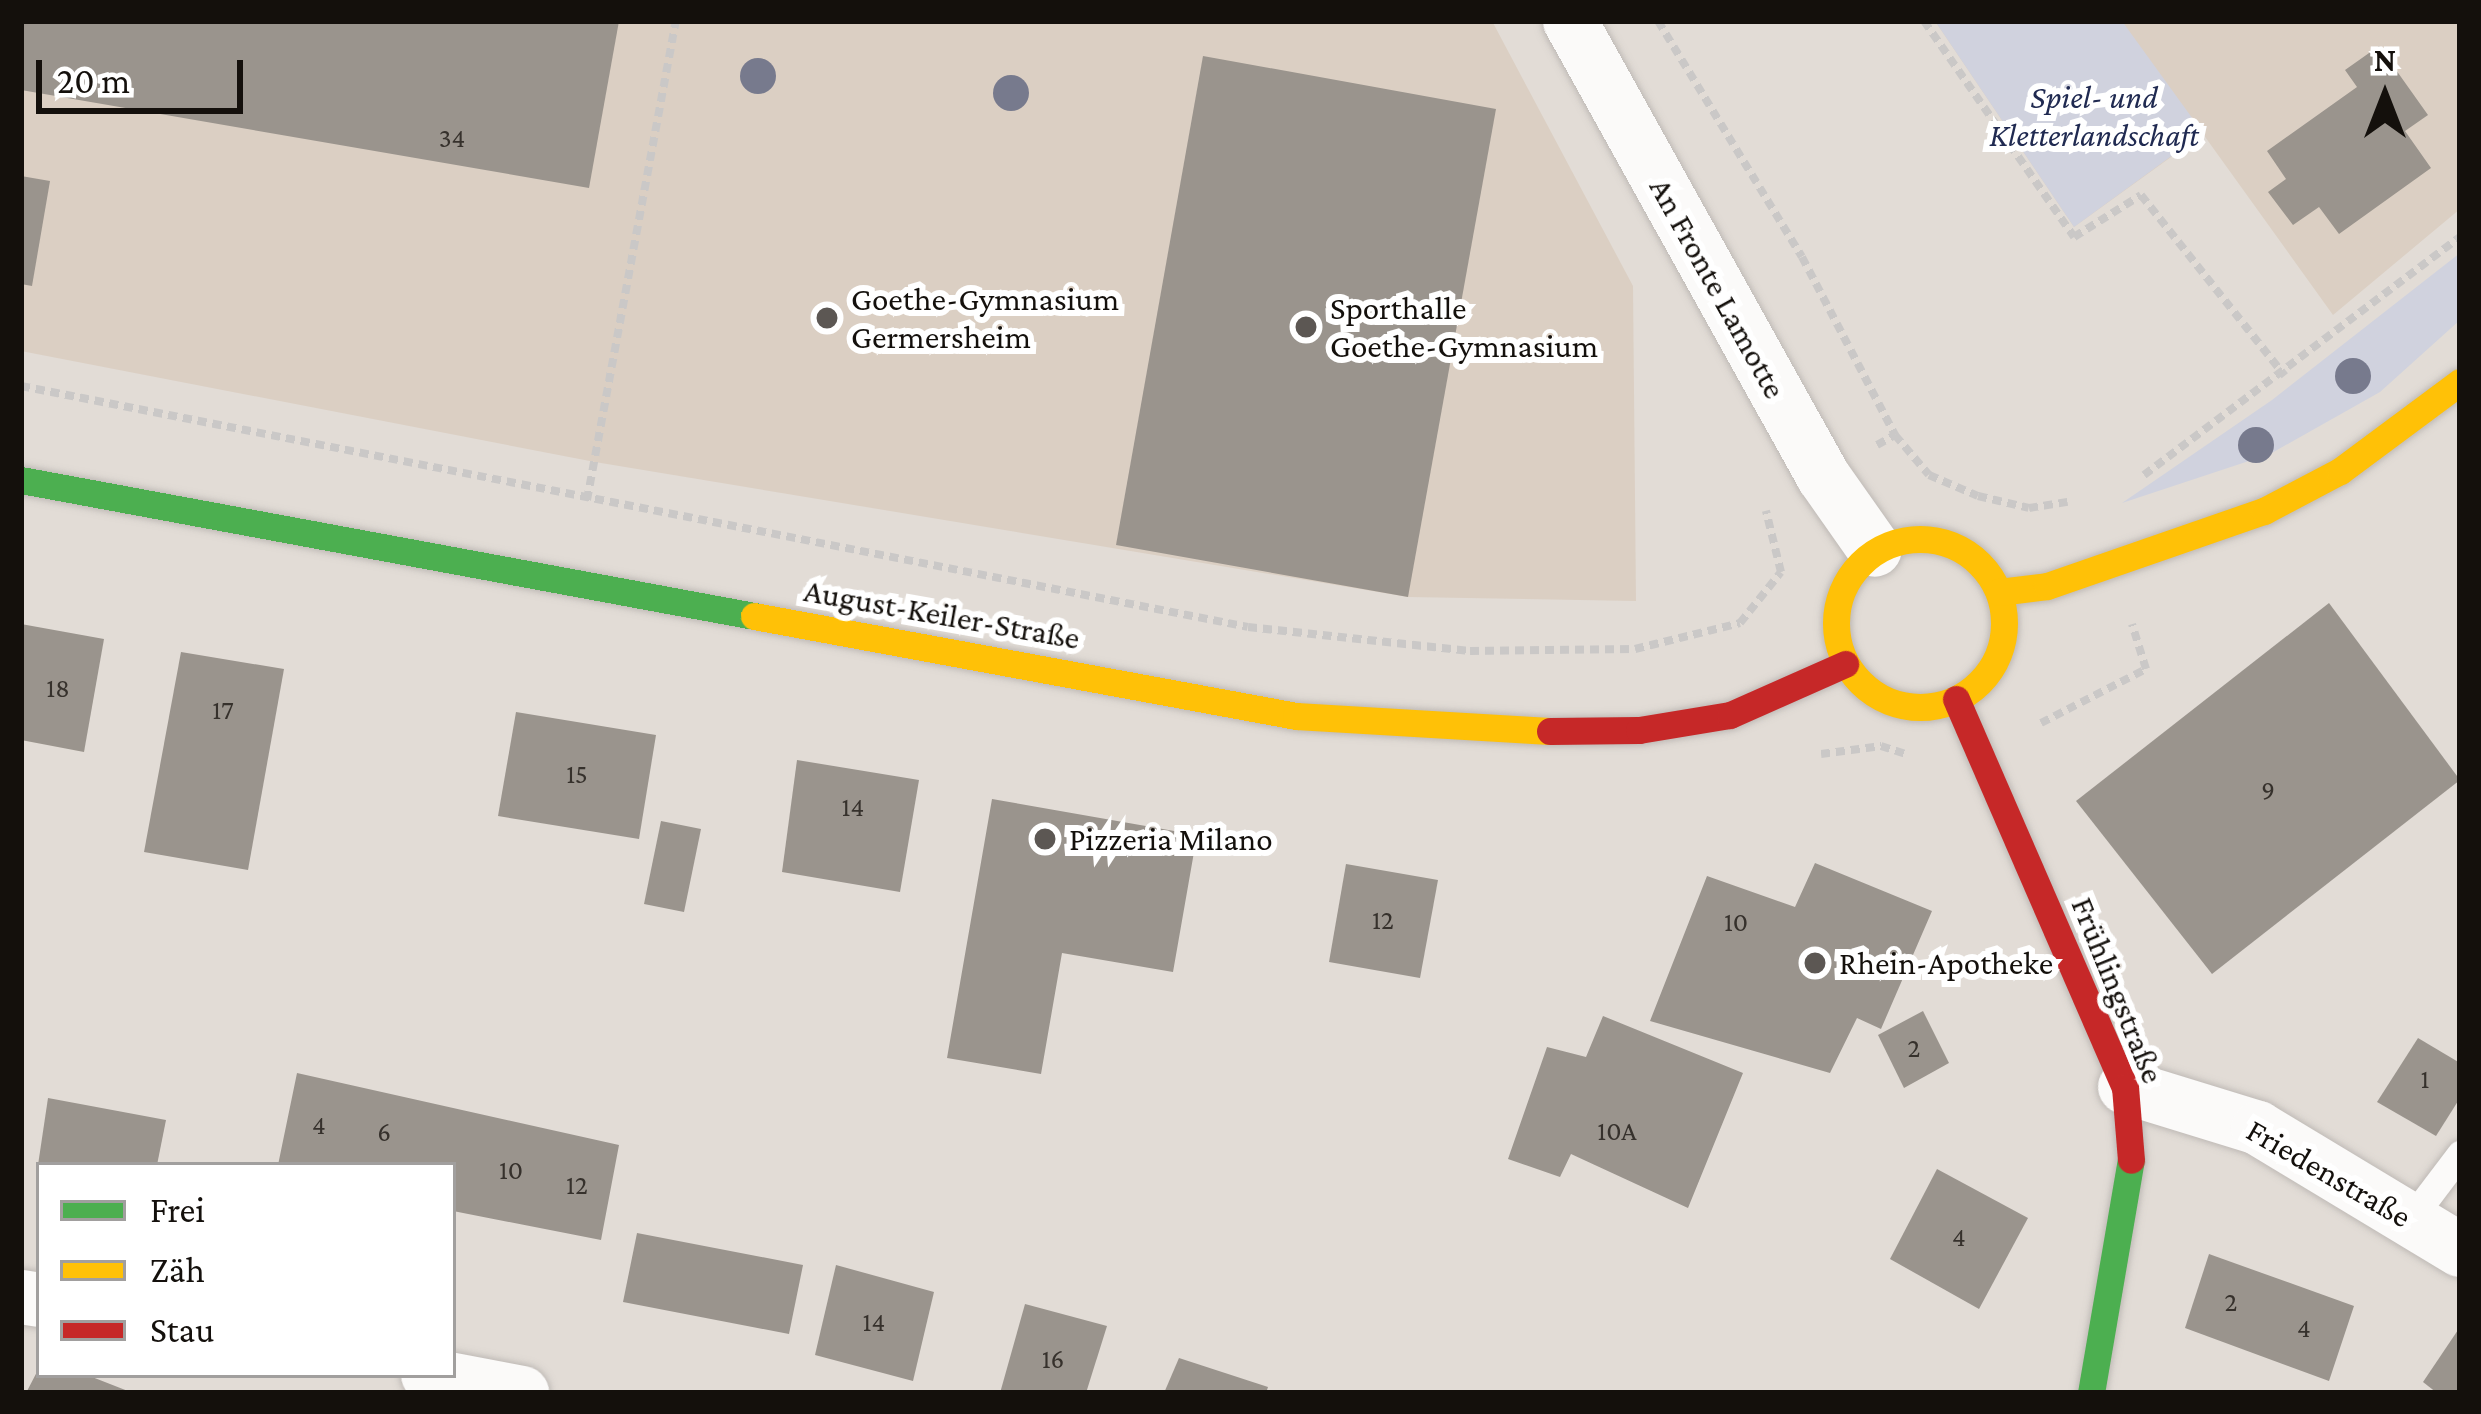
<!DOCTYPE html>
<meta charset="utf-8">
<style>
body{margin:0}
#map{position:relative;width:2481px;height:1414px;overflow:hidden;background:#e2dcd6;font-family:"Crimson Pro",serif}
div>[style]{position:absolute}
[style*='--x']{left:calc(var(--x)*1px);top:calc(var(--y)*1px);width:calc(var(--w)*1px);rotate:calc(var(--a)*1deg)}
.built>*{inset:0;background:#dbcfc3}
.green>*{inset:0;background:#d0d2de}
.building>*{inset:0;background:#9a948d}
.path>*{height:8px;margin-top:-4px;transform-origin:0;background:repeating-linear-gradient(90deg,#cac8c7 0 9px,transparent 0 15px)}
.roads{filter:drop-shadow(0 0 3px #bfbab6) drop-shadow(0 0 3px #bfbab6)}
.lane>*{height:27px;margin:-13.5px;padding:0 13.5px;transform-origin:13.5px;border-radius:13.5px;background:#fbfaf9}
.street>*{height:54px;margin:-27px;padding:0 27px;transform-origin:27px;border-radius:27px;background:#fbfaf9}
.fast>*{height:27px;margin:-13.5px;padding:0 13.5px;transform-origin:13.5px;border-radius:13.5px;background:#4caf50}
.slow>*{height:27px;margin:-13.5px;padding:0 13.5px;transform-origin:13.5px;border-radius:13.5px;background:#ffc107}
.slow>.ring{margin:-13.5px;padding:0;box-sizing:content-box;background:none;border:27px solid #ffc107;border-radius:50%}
.jam>*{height:27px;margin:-13.5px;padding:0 13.5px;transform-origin:13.5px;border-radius:13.5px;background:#c62828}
.trees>*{width:36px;height:36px;margin:-18px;border-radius:50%;background:#777a8d}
.dots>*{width:33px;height:33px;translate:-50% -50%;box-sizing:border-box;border:6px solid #fff;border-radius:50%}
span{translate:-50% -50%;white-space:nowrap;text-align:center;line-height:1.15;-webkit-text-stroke:12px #fff;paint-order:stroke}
.number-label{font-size:27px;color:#36312c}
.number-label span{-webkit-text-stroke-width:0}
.park-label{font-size:33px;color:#202a51;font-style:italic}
.street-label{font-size:33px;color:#14100c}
.poi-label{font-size:33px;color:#14100c}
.left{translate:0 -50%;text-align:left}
.frame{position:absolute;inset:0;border:24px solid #14100c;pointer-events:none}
.legend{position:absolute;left:36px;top:1162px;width:420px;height:216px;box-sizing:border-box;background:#fff;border:3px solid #a19f9e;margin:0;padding:15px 21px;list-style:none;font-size:36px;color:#14100c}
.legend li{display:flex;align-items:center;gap:24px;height:60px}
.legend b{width:60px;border:3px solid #a19f9e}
.north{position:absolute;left:2325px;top:36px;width:120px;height:120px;-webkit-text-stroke:9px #fff;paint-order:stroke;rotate:0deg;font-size:33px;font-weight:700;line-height:48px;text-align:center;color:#14100c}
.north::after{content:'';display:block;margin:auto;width:42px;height:54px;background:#14100c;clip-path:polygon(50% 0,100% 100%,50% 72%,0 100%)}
.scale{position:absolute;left:36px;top:60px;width:207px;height:54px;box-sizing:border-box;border:6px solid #14100c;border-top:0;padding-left:15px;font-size:36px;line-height:42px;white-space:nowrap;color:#14100c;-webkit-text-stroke:9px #fff;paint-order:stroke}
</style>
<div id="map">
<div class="built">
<div style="clip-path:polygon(21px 21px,1492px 21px,1633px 286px,1636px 601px,1408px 597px,595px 462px,21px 351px)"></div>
<div style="clip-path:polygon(1935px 21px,2460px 21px,2460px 209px,2333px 315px,2203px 134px,2074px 227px)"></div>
</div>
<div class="green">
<div style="clip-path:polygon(1935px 21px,2122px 21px,2203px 133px,2074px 227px)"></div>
<div style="clip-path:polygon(2460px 253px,2460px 320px,2380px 392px,2270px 454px,2122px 503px,2272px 400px)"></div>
</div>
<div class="building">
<div style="clip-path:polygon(21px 21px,619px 21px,589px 188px,21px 90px)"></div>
<div style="clip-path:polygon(2379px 46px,2428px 115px,2405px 131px,2431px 168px,2339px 234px,2319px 207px,2293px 225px,2268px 192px,2286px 179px,2267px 151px,2357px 87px,2345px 70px)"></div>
<div style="clip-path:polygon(1203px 56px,1496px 109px,1408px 597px,1116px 545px)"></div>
<div style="clip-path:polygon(21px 176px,50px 181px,32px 286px,21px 284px)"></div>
<div style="clip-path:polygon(2329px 603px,2460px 780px,2212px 974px,2076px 801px)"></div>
<div style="clip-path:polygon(21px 624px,104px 639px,84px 752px,21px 740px)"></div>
<div style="clip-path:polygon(181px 652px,284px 669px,248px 870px,144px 852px)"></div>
<div style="clip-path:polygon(516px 712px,656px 735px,639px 839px,498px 816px)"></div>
<div style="clip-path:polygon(797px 760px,919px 780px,900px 892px,782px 872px)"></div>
<div style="clip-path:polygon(992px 799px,1197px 835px,1173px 972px,1062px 953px,1041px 1074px,947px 1058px)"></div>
<div style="clip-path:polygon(661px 821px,701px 829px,684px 912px,644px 904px)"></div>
<div style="clip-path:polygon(1815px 863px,1932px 911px,1881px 1029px,1857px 1018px,1830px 1073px,1650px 1021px,1707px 876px,1795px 907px)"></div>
<div style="clip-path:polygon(1346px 864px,1438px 880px,1420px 978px,1329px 962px)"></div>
<div style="clip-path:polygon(1923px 1011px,1949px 1063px,1904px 1088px,1878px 1035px)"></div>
<div style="clip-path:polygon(1603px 1016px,1743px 1073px,1688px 1208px,1571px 1154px,1560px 1177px,1508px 1159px,1547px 1047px,1586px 1057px)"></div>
<div style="clip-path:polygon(2418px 1038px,2460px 1063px,2460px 1098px,2436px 1136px,2377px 1102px)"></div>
<div style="clip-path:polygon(297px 1073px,619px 1145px,601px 1240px,453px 1211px,453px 1165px,278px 1165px)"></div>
<div style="clip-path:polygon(48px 1098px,166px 1120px,157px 1165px,38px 1165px)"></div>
<div style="clip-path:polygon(1937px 1169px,2028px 1218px,1979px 1309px,1890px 1259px)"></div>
<div style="clip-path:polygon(637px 1233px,803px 1265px,789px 1334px,623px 1302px)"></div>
<div style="clip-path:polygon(2209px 1254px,2354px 1306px,2329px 1381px,2185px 1328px)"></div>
<div style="clip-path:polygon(836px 1265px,934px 1292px,913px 1381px,815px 1355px)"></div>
<div style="clip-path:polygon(1025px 1304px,1107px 1326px,1086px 1393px,1000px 1393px)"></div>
<div style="clip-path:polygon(2460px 1327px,2460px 1393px,2437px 1393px,2423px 1382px)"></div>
<div style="clip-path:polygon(1179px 1358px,1268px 1387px,1266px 1393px,1164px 1393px)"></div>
<div style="clip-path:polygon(39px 1368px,39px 1375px,87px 1375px,133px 1393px,26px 1393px)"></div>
</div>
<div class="path">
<div style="--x:1658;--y:21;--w:276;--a:58.6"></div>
<div style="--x:1802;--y:257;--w:201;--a:62.4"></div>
<div style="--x:1924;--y:21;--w:263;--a:55.2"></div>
<div style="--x:2074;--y:237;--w:79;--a:-32.1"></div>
<div style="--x:2141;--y:195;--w:231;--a:51.5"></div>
<div style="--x:21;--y:386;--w:1250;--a:11.11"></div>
<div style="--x:1248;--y:627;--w:223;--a:6.2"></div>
<div style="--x:1470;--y:651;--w:165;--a:-0.7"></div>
<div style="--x:1635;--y:649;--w:108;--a:-13.9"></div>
<div style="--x:1740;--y:623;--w:65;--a:-51.2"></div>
<div style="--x:1781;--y:572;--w:63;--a:-103.8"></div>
<div style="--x:1877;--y:445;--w:21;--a:-29"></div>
<div style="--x:1895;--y:435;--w:52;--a:49.6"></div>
<div style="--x:1929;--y:475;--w:53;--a:23.2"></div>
<div style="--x:1978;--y:496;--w:52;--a:13.2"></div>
<div style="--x:2029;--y:508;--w:39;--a:-9"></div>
<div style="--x:2144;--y:475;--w:396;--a:-37"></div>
<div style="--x:587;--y:500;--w:487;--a:-79.5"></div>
<div style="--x:2041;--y:723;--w:118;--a:-27.2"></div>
<div style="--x:2146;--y:669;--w:47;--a:-107.3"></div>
<div style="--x:1821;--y:754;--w:61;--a:-7.6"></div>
<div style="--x:1881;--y:746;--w:26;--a:18"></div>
</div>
<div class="roads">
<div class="lane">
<div style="--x:2410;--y:1220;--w:83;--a:-52.9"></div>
</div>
<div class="street">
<div style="--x:1570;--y:21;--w:521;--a:60.92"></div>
<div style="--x:1823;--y:476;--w:90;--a:54.9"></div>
<div style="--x:2125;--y:1087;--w:139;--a:17.1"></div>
<div style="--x:2258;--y:1128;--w:236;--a:31.1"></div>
<div style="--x:21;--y:1297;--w:18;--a:9"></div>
<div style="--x:428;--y:1375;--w:96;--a:10.8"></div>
</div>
<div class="fast">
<div style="--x:21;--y:480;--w:746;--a:10.51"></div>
<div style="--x:2091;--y:1393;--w:236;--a:-80.3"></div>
</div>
<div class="slow">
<div class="ring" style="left:1836px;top:539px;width:141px;height:141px"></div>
<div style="--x:1999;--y:592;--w:48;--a:-7.1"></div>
<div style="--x:2047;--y:586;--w:230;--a:-19.1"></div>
<div style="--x:2264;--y:511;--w:86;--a:-27.8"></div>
<div style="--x:2340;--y:471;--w:149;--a:-36.6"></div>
<div style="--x:754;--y:616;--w:551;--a:10.45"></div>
<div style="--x:1296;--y:716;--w:254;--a:3.4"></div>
</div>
<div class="jam">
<div style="--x:1956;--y:699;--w:423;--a:66.5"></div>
<div style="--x:2125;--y:1087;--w:73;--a:85.3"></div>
<div style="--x:1550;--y:731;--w:89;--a:-0.6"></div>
<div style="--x:1639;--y:730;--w:92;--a:-9.4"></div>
<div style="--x:1730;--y:715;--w:126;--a:-23.9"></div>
</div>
</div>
<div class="trees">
<div style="left:758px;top:76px"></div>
<div style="left:1011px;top:93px"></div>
<div style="left:2353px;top:376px"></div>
<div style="left:2256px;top:445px"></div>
</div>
<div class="dots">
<div style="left:827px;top:318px;background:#5c5753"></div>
<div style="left:1306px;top:327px;background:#5c5753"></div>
<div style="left:1045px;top:839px;background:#5c5753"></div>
<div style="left:1815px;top:963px;background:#5c5753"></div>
</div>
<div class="number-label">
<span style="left:452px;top:139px">34</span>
<span style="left:58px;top:689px">18</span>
<span style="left:223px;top:711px">17</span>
<span style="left:577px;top:775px">15</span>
<span style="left:2268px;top:791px">9</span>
<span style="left:853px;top:808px">14</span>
<span style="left:1383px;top:921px">12</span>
<span style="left:1736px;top:923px">10</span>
<span style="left:1914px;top:1049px">2</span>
<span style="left:2425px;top:1080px">1</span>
<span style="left:319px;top:1126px">4</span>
<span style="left:1617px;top:1132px">10A</span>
<span style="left:384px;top:1133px">6</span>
<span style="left:511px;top:1171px">10</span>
<span style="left:577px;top:1186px">12</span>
<span style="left:1959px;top:1238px">4</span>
<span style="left:2231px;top:1303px">2</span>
<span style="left:874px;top:1323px">14</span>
<span style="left:2304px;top:1329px">4</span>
<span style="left:1053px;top:1360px">16</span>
</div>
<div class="park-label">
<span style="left:2094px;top:116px">Spiel- und<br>Kletterlandschaft</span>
</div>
<div class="street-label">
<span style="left:1718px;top:288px;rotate:61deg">An Fronte Lamotte</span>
<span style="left:942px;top:614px;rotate:10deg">August-Keiler-Straße</span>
<span style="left:2118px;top:990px;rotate:68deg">Frühlingstraße</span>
<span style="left:2329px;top:1173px;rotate:30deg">Friedenstraße</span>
</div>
<div class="poi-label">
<span class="left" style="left:851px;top:318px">Goethe-Gymnasium<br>Germersheim</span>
<span class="left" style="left:1330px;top:327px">Sporthalle<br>Goethe-Gymnasium</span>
<span class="left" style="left:1069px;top:839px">Pizzeria Milano</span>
<span class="left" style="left:1839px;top:963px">Rhein-Apotheke</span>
</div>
<div class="frame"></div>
<ul class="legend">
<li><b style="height:15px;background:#4caf50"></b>Frei</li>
<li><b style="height:15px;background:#ffc107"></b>Zäh</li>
<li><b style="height:15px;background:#c62828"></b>Stau</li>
</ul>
<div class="north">N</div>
<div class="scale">20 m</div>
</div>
